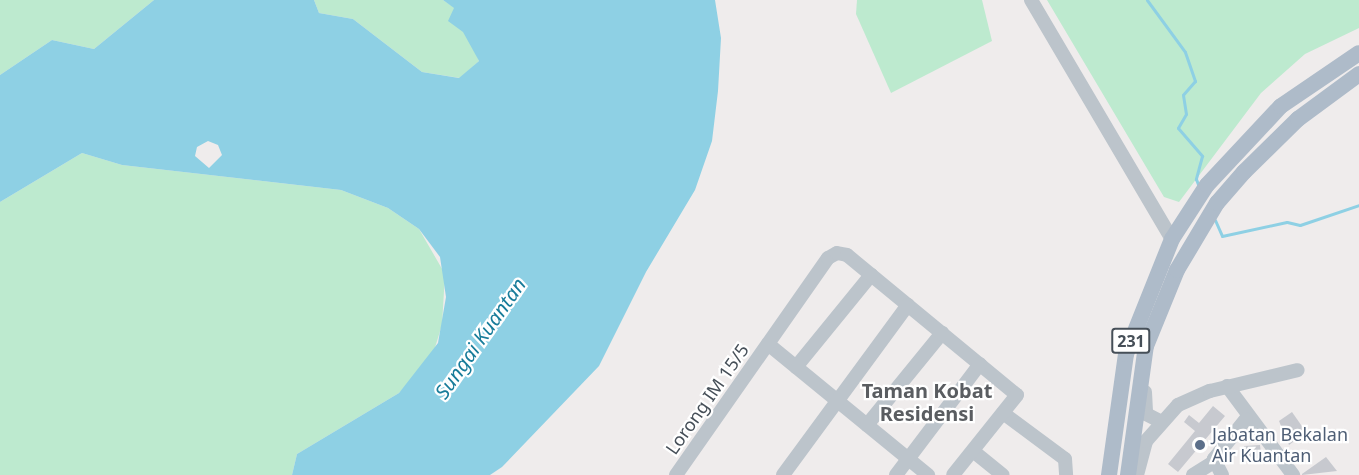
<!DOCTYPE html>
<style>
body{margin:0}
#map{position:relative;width:1359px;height:475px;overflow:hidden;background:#efecec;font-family:"Noto Sans",sans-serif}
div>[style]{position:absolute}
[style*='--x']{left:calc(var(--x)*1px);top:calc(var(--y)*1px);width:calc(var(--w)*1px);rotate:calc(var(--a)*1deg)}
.green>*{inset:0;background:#bdeacf}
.water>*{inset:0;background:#8ed0e4}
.stream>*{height:3px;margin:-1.5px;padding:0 1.5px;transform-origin:1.5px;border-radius:1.5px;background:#8ed0e4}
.building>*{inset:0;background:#c7c9cf}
.minor>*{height:14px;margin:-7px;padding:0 7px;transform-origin:7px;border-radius:7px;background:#bcc4cb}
.major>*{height:16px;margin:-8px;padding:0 8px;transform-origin:8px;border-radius:8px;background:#aebbc9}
.dots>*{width:16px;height:16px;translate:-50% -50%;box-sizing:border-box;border:3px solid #fff;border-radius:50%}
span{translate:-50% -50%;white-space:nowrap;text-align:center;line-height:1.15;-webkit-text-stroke:4.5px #fff;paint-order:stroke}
.shield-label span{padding:2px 4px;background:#fff;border:2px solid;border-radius:4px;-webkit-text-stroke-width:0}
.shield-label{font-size:16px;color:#464f58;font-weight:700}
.street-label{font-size:18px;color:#464f58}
.service-label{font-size:18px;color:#4e5e75}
.left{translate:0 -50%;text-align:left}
.water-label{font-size:20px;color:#187c9a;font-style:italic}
.neighbourhood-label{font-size:20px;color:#5a5d61;font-weight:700}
</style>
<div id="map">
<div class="green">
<div style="clip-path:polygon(0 0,154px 0,94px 49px,52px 40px,0 75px)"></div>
<div style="clip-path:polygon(314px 0,443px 0,455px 8px,479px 61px,460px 78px,422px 72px,353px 19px,319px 13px)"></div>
<div style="clip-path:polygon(857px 0,982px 0,992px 41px,891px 93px,856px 14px)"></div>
<div style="clip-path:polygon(1047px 0,1359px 0,1359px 28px,1305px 54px,1261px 93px,1179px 202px,1164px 197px)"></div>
<div style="clip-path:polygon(82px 153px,122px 165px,341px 190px,388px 208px,419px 229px,445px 274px,442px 325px,432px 357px,399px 393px,297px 454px,292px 475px,0 475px,0 202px)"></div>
</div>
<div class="water">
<div style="clip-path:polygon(evenodd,154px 0,314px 0,319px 13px,353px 19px,422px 72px,459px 78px,479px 61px,463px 32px,448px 21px,454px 8px,443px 0,715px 0,721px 38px,718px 91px,712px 141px,695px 190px,646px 272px,599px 366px,502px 467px,490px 475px,292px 475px,297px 454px,399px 393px,438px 343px,446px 297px,440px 257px,419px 229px,388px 208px,341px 190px,122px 165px,82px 153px,0 202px,0 75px,52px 40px,94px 49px,154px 0,208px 141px,218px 145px,222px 155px,209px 168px,195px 156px,197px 147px,208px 141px)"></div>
</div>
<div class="stream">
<div style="--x:1147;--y:0;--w:64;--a:53.8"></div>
<div style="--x:1185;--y:52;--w:31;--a:71"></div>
<div style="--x:1195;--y:81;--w:18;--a:131"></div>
<div style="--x:1183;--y:95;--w:19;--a:81"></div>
<div style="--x:1186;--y:114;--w:16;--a:120"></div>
<div style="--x:1178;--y:128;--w:37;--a:49"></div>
<div style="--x:1202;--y:156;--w:24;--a:105"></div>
<div style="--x:1196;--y:179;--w:9;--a:69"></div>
<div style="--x:1215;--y:220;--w:17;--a:66"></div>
<div style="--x:1222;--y:236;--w:66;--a:-12.2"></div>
<div style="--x:1287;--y:222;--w:13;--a:13"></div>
<div style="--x:1300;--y:225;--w:62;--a:-18.7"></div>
</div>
<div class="building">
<div style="clip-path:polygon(1213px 406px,1225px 416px,1178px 472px,1168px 464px,1195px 431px,1184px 422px,1189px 415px,1199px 423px)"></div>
<div style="clip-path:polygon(1292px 412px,1306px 432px,1289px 445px,1279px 421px)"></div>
<div style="clip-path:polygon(1260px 445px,1262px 461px,1246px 462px,1244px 446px)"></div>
<div style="clip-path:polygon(1326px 457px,1337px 471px,1302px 475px,1302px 474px)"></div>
</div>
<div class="minor">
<div style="--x:1031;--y:0;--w:277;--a:59.5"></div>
<div style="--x:768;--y:344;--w:207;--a:39.3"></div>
<div style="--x:796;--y:367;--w:119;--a:-50.8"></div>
<div style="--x:1227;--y:386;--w:111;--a:53.4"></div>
<div style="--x:1145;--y:392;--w:22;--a:87"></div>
<div style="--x:1146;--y:414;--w:16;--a:27"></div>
<div style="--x:1003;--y:413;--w:77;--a:36.6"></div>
<div style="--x:1065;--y:459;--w:16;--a:86"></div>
<div style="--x:867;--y:425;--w:119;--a:-50.8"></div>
<div style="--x:973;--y:451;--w:38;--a:39"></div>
<div style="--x:676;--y:475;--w:265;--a:-55"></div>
<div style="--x:828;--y:258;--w:10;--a:-29"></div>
<div style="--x:837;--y:253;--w:10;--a:11"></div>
<div style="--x:847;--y:255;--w:220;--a:39.5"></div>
<div style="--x:1017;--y:395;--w:102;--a:128.7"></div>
<div style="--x:783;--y:475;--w:211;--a:-53.7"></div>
<div style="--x:896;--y:475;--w:139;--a:-52.9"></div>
<div style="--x:1137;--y:475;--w:35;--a:-75"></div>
<div style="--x:1146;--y:441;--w:48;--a:-48.4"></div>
<div style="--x:1178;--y:405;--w:35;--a:-24"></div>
<div style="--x:1210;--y:391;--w:90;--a:-13.4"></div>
<div style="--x:1193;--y:475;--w:25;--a:-32"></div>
<div style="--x:1222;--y:475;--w:18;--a:-117"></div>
<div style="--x:1214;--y:459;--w:51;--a:-51.3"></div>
</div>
<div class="major">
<div style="--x:1109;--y:475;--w:122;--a:-82"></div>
<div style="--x:1126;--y:354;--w:124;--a:-68.2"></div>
<div style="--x:1172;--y:239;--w:64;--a:-57.1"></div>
<div style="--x:1207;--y:185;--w:108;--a:-46.9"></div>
<div style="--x:1281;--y:106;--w:94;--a:-34.2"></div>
<div style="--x:1128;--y:475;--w:130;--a:-82.1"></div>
<div style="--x:1146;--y:346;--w:82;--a:-67.8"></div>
<div style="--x:1177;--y:270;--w:78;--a:-59.2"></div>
<div style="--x:1217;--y:203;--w:41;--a:-48.9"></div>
<div style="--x:1244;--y:172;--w:76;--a:-44.5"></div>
<div style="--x:1298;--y:119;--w:76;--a:-36.4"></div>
</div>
<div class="dots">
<div style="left:1200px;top:445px;background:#5c6f8a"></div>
</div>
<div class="shield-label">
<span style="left:1131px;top:341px">231</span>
</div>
<div class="street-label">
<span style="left:707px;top:399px;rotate:-55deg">Lorong IM 15/5</span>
</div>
<div class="service-label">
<span class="left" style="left:1212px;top:445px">Jabatan Bekalan<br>Air Kuantan</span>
</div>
<div class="water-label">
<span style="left:480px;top:338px;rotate:-55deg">Sungai Kuantan</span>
</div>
<div class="neighbourhood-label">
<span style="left:927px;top:402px">Taman Kobat<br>Residensi</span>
</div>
</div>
